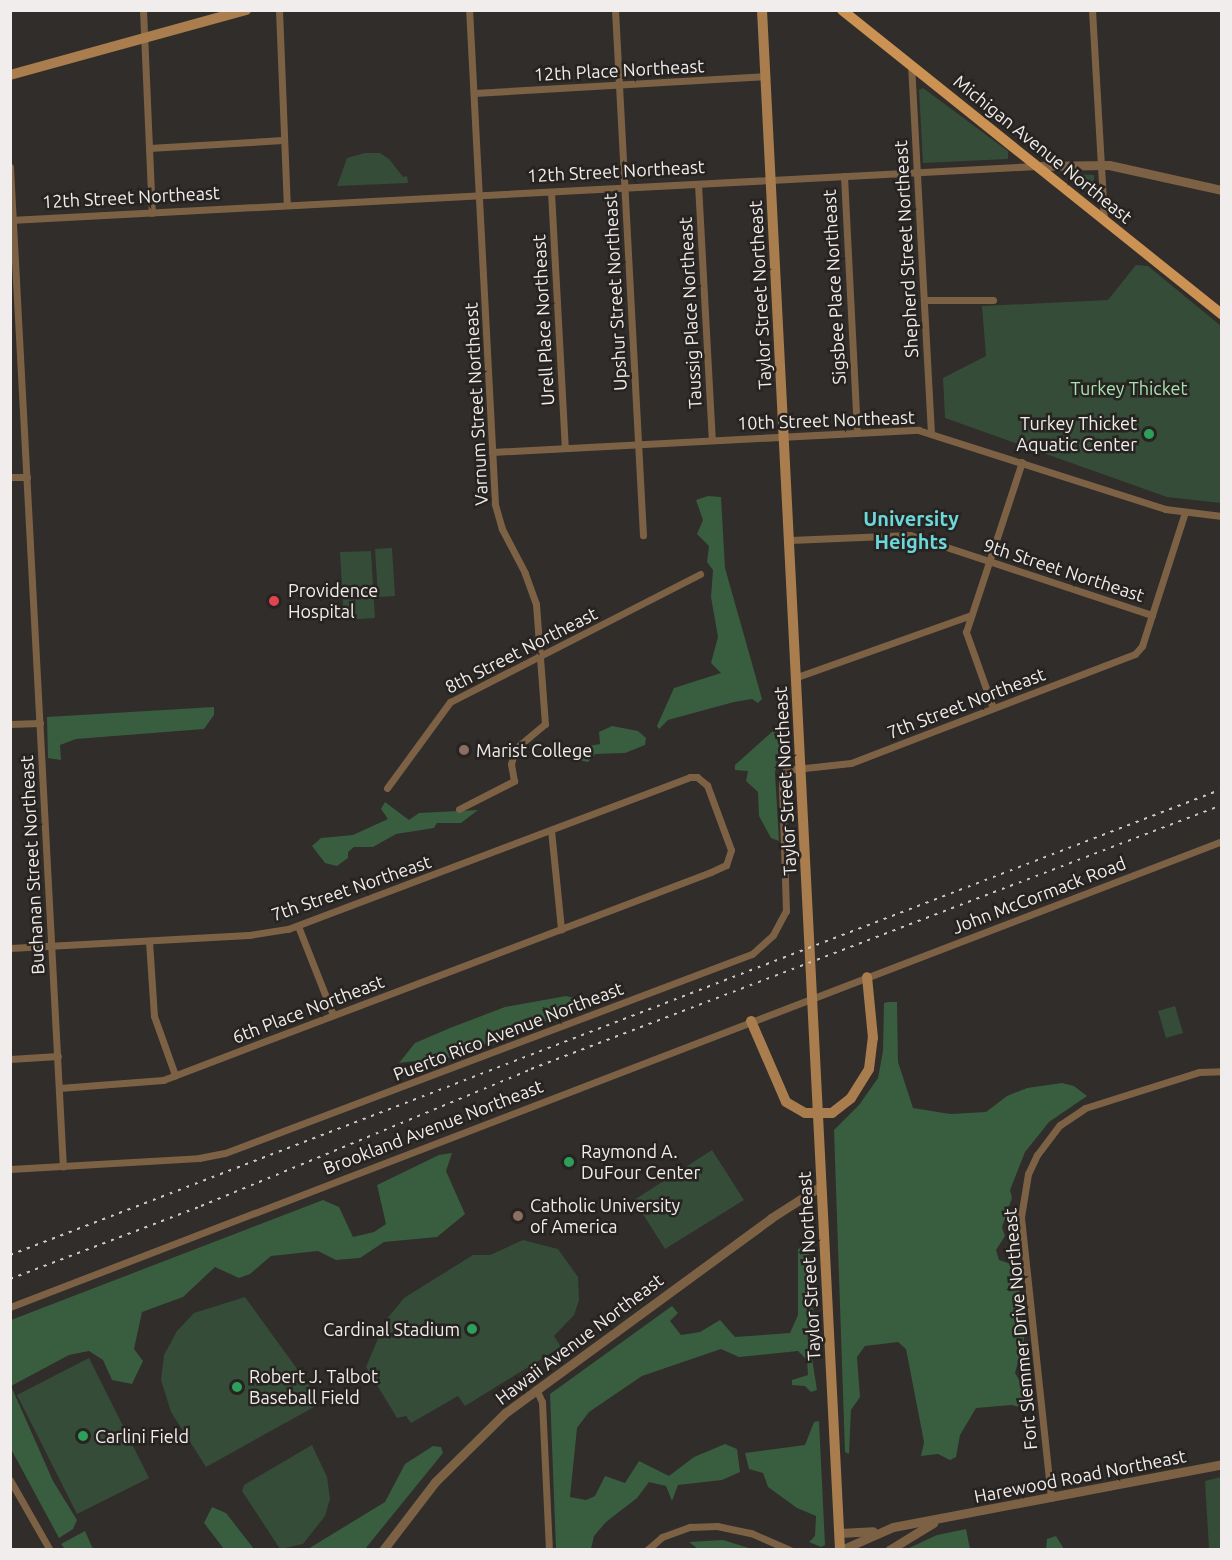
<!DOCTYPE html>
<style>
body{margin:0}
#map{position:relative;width:1232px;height:1560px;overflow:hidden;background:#302d2a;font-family:Ubuntu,sans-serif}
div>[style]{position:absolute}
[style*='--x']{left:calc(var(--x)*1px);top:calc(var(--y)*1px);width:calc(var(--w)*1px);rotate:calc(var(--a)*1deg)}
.green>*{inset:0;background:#354c38}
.forest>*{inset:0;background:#395d3f}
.minor>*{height:7px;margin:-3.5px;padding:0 3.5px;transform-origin:3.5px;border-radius:3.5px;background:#7d6144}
.tertiary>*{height:9px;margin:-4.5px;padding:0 4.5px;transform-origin:4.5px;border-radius:4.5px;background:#7d6144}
.secondary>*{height:10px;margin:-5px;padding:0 5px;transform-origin:5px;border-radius:5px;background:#a97d4d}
.primary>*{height:10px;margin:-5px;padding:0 5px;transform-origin:5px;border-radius:5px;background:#cb9253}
.rail>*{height:2px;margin-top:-1px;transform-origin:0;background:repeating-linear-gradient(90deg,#cac7c6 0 3px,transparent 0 9px)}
.dots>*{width:16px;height:16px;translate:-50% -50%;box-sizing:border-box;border:3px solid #272320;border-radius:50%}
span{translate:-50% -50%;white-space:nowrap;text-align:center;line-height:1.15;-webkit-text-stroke:5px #272320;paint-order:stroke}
.street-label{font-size:18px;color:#f0edec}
.park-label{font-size:18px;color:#a6e3af}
.poi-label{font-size:18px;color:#f0edec}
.right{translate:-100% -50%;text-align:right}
.left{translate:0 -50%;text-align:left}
.neighbourhood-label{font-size:20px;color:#6bd8db;font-weight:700}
.frame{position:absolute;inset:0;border:12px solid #f0edec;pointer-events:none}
</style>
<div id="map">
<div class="green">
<div style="clip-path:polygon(923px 88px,1008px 151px,1008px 159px,923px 163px,919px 90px)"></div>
<div style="clip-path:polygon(365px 153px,380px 153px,389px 159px,403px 177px,407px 176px,408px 183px,337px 186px,347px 158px)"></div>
<div style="clip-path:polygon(1070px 174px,1094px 175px,1094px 197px,1068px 180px)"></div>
<div style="clip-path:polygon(1136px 265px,1148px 266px,1221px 326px,1221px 503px,1167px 497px,945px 418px,943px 378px,986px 356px,982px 306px,1108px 300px)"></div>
<div style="clip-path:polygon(392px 548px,395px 596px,378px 597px,375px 549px)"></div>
<div style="clip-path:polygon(371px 551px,375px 618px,344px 620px,340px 552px)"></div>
<div style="clip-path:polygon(1175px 1006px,1183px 1033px,1166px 1038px,1158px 1011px)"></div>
<div style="clip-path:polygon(712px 1150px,744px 1200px,665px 1249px,634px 1200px)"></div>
<div style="clip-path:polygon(523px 1240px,558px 1249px,578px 1277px,579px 1300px,574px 1315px,554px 1336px,561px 1347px,465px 1406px,458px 1396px,411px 1423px,406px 1416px,397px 1418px,366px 1367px,386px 1320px,404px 1298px,473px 1255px,490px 1255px)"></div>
<div style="clip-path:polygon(245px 1297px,316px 1395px,314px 1407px,206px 1467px,171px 1412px,161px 1380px,164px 1355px,177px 1331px,194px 1313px)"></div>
<div style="clip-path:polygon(89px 1358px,149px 1478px,77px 1514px,17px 1395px)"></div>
<div style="clip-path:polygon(312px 1445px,327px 1477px,330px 1499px,325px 1516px,303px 1544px,280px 1549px,242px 1491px,244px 1485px)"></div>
<div style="clip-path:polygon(1221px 1477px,1221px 1549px,1209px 1549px,1205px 1481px)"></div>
</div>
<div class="forest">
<div style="clip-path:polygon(708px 496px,721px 497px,725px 568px,762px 699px,758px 703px,752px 699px,734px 702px,668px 720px,659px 729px,657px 726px,674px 688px,721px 673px,711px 663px,718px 637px,711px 597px,713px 570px,707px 562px,709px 546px,697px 534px,703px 520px,696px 500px)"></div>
<div style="clip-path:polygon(214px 707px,214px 715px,204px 729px,76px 739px,60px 745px,61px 760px,48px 758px,47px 717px)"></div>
<div style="clip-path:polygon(612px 726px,638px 731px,646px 738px,645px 745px,625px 753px,595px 754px,588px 762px,578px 760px,582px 747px,600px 744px,599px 732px)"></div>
<div style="clip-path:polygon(773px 731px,781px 736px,775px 773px,779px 841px,771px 838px,759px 816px,758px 792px,746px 781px,748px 771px,735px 770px,735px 765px)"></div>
<div style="clip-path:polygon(385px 802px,409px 820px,419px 813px,478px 810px,461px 823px,437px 823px,434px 828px,396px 834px,373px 847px,354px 847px,348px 852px,348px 858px,337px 866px,325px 863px,312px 846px,321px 838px,353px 835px,388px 819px,381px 809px)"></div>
<div style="clip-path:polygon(566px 996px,588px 1001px,578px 1009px,419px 1069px,414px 1061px,399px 1063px,415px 1043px,450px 1028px,505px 1007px)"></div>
<div style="clip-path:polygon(888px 1002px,897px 1002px,898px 1062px,913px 1108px,950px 1114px,986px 1112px,1007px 1096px,1027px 1088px,1062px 1083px,1074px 1086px,1087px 1096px,1049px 1122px,1025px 1152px,1010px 1190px,1012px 1198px,1002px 1227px,1005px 1236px,996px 1250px,999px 1260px,1011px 1264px,1018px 1277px,1024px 1340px,1015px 1373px,1032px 1401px,1023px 1408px,1012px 1405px,976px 1408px,960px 1435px,956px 1457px,950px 1460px,938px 1454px,921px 1456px,924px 1442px,906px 1349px,898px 1342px,865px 1346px,857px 1357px,860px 1397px,851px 1410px,849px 1454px,845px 1452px,834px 1130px,859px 1105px,878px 1078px,883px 1051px,884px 1003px)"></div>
<div style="clip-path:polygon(452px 1153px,446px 1171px,465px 1214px,437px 1237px,384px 1242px,360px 1258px,336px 1260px,318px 1251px,271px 1256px,250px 1274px,239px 1278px,215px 1267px,183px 1297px,142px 1312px,134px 1349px,143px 1361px,132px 1384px,112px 1380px,103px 1360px,89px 1351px,69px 1355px,11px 1386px,53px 1481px,77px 1520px,73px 1529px,59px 1538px,11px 1449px,11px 1320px,323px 1200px,339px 1207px,353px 1237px,374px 1232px,386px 1224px,377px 1185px,439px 1155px)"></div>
<div style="clip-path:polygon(803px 1247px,809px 1251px,814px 1318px,811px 1352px,817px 1390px,811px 1392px,805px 1386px,792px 1385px,792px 1380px,808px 1375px,807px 1360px,798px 1351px,739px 1357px,721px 1349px,642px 1376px,589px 1412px,577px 1428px,570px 1497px,586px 1500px,595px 1496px,605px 1476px,625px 1483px,639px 1461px,669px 1476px,694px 1457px,725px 1444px,737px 1449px,740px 1472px,722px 1480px,678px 1485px,672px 1501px,666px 1486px,649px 1482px,637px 1498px,606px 1522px,594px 1536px,591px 1549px,556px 1549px,550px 1394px,672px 1306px,678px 1313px,670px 1321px,681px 1335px,700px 1332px,720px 1320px,735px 1337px,790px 1333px,798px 1315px,798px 1249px)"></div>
<div style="clip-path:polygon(819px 1421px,825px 1545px,821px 1547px,809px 1542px,815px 1536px,816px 1516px,797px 1508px,768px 1487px,763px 1473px,749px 1469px,745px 1453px,805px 1445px,814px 1422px)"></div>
<div style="clip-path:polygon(433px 1446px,441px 1447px,443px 1453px,365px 1549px,308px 1549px,385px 1502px,405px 1464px)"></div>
<div style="clip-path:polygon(212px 1507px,226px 1513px,254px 1549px,224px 1549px,204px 1523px)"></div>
<div style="clip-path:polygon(966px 1529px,970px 1549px,907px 1549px,937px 1535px)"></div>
<div style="clip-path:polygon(85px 1531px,93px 1549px,65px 1549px,61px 1544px)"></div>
<div style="clip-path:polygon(1056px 1536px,1064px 1549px,1046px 1549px,1047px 1539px)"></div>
<div style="clip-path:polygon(723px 1540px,752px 1549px,698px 1549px,689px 1542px)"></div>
</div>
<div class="minor">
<div style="--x:143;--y:10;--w:203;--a:87.5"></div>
<div style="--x:279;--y:10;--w:195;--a:87.7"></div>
<div style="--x:615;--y:10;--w:526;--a:86.95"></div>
<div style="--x:1092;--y:10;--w:209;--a:86.7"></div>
<div style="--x:911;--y:64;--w:369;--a:86.9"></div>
<div style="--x:474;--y:93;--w:292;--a:-3.3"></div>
<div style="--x:149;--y:148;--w:134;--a:-3.4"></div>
<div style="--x:10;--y:167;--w:1001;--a:86.97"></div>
<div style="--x:844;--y:176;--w:256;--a:87.1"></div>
<div style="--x:698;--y:184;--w:256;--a:86.9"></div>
<div style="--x:551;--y:192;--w:255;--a:86.9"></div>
<div style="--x:10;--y:220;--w:1027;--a:-3.01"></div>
<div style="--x:924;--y:300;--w:69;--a:0"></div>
<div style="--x:492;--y:452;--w:427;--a:-3"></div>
<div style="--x:918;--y:430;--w:259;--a:17.7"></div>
<div style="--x:1165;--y:509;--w:57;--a:7"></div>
<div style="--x:10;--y:477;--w:17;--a:0"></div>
<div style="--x:790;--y:540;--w:120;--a:-2.4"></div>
<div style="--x:910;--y:535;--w:255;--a:18.3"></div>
<div style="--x:797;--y:677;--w:185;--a:-19.6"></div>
<div style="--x:993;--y:708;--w:81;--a:-109.6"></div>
<div style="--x:966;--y:632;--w:179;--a:-71.8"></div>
<div style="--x:10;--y:724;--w:30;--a:-2"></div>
<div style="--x:387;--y:788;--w:107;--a:-53.8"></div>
<div style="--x:450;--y:702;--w:281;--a:-27.1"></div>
<div style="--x:459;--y:809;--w:62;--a:-27"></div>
<div style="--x:514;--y:781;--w:17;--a:-100"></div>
<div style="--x:511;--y:764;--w:16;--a:-75"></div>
<div style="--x:515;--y:749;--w:39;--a:-40"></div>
<div style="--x:545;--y:724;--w:120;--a:-94.3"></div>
<div style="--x:536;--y:604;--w:33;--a:-110"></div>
<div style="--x:525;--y:573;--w:50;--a:-117.6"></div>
<div style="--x:502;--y:529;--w:26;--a:-106"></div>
<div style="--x:495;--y:504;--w:495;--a:-93"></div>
<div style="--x:551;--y:830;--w:100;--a:84.2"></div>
<div style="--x:298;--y:926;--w:96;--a:68.5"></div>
<div style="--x:149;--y:941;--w:75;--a:86.2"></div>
<div style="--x:154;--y:1016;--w:63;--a:70.4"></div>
<div style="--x:10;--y:948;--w:239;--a:-3.1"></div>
<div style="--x:249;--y:935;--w:39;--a:-9"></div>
<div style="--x:288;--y:929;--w:430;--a:-20.7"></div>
<div style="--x:690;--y:777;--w:7;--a:0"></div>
<div style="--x:697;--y:777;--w:13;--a:39"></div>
<div style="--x:707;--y:785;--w:69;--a:69.7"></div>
<div style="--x:731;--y:850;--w:16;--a:108"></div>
<div style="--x:726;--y:865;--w:17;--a:155"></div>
<div style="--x:711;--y:872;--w:586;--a:159.22"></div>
<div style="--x:163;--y:1080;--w:104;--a:175.6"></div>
<div style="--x:10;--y:1059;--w:48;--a:-3.6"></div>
<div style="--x:10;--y:1169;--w:189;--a:-3.3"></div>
<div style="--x:199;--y:1158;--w:26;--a:-11"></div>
<div style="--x:225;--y:1153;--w:563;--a:-20.69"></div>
<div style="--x:752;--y:954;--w:28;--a:-42"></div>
<div style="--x:773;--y:935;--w:27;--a:-62"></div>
<div style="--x:786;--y:911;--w:127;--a:-91.8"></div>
<div style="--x:782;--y:784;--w:15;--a:-74"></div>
<div style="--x:786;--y:770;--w:65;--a:-6.1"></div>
<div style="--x:851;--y:763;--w:304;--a:-21"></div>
<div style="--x:1135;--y:654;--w:11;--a:-49"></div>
<div style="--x:1142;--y:646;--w:141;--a:-72.2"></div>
<div style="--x:10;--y:1307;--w:1298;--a:-21.03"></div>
<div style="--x:536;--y:1389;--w:14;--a:65"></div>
<div style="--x:542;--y:1402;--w:148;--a:87.3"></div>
<div style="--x:10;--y:1480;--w:81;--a:60.3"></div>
<div style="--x:1051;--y:1498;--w:283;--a:-96.1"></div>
<div style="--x:1021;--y:1217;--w:44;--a:-80.8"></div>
<div style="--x:1028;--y:1174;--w:21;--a:-65"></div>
<div style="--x:1037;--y:1155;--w:38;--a:-53"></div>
<div style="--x:1060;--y:1125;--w:30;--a:-34"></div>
<div style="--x:1085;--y:1108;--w:120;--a:-17.5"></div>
<div style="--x:1199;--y:1072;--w:23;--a:-2"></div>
<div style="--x:647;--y:1550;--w:20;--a:-41"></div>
<div style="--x:662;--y:1537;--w:30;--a:-20"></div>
<div style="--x:690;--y:1527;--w:27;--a:-2"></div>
<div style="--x:717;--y:1526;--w:35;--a:12"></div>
<div style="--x:751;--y:1533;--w:43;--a:23.6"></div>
</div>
<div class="tertiary">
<div style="--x:1038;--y:166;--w:71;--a:-0.8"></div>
<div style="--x:1109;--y:165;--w:116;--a:12.5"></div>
<div style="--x:839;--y:1533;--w:34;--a:-3"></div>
<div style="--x:383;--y:1550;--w:86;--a:-52.6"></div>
<div style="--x:435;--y:1482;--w:98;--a:-44.6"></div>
<div style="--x:505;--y:1413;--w:330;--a:-36.2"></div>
<div style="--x:771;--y:1218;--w:59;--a:-32.6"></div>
<div style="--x:841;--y:1550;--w:57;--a:-23.9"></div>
<div style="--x:893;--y:1527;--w:335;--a:-10.8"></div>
<div style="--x:889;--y:1550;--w:52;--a:-31.5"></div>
</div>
<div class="secondary">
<div style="--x:762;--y:10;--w:1542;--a:87.1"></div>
<div style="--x:10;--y:75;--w:245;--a:-15.4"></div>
<div style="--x:751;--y:1021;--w:88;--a:66.6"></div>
<div style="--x:786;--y:1102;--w:22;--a:30"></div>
<div style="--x:805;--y:1113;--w:27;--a:0"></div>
<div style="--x:832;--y:1113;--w:24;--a:-38"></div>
<div style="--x:851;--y:1098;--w:34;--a:-58"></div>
<div style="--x:869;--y:1069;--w:31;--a:-83"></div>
<div style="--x:873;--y:1038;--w:61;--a:-95.6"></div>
</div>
<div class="primary">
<div style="--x:842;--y:10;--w:487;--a:38.7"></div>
</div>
<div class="rail">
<div style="--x:10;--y:1255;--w:1298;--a:-21.03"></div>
<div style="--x:10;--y:1279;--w:204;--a:-20.9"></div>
<div style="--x:201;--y:1206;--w:357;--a:-22.5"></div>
<div style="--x:531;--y:1069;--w:740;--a:-20.91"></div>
</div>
<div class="dots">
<div style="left:1149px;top:434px;background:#2e9e5b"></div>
<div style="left:274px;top:601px;background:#e0444e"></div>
<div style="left:464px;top:750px;background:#8d6e63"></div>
<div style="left:569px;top:1162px;background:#2e9e5b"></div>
<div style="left:518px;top:1216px;background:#8d6e63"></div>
<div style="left:472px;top:1329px;background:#2e9e5b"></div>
<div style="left:237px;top:1387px;background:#2e9e5b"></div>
<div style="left:83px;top:1436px;background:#2e9e5b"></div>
</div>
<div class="street-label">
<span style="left:619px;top:70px;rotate:-3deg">12th Place Northeast</span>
<span style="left:1043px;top:149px;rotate:39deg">Michigan Avenue Northeast</span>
<span style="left:616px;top:171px;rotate:-3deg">12th Street Northeast</span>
<span style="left:131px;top:197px;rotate:-3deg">12th Street Northeast</span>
<span style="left:906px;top:249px;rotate:-93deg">Shepherd Street Northeast</span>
<span style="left:834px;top:287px;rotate:-93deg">Sigsbee Place Northeast</span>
<span style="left:615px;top:292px;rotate:-93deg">Upshur Street Northeast</span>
<span style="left:760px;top:295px;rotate:-93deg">Taylor Street Northeast</span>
<span style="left:690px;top:313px;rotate:-93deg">Taussig Place Northeast</span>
<span style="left:543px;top:320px;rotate:-93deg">Urell Place Northeast</span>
<span style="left:476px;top:404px;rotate:-93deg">Varnum Street Northeast</span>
<span style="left:826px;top:420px;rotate:-2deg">10th Street Northeast</span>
<span style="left:1064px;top:570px;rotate:18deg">9th Street Northeast</span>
<span style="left:521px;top:650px;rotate:-27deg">8th Street Northeast</span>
<span style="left:966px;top:703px;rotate:-21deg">7th Street Northeast</span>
<span style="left:785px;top:781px;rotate:-93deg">Taylor Street Northeast</span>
<span style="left:32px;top:865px;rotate:-93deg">Buchanan Street Northeast</span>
<span style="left:351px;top:888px;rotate:-19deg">7th Street Northeast</span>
<span style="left:1039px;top:895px;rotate:-21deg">John McCormack Road</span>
<span style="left:308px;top:1009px;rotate:-21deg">6th Place Northeast</span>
<span style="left:508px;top:1031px;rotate:-21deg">Puerto Rico Avenue Northeast</span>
<span style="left:433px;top:1127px;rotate:-21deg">Brookland Avenue Northeast</span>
<span style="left:809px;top:1266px;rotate:-93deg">Taylor Street Northeast</span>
<span style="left:1020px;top:1329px;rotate:-95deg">Fort Slemmer Drive Northeast</span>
<span style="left:579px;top:1339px;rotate:-37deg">Hawaii Avenue Northeast</span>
<span style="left:1080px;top:1476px;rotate:-11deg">Harewood Road Northeast</span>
</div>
<div class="park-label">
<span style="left:1129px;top:388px">Turkey Thicket</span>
</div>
<div class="poi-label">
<span class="right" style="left:1137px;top:434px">Turkey Thicket<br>Aquatic Center</span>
<span class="left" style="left:288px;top:601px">Providence<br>Hospital</span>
<span class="left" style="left:476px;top:750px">Marist College</span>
<span class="left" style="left:581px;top:1162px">Raymond A.<br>DuFour Center</span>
<span class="left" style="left:530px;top:1216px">Catholic University<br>of America</span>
<span class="right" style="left:460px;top:1329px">Cardinal Stadium</span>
<span class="left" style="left:249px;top:1387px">Robert J. Talbot<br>Baseball Field</span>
<span class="left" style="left:95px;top:1436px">Carlini Field</span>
</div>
<div class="neighbourhood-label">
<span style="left:911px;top:530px">University<br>Heights</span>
</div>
<div class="frame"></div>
</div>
